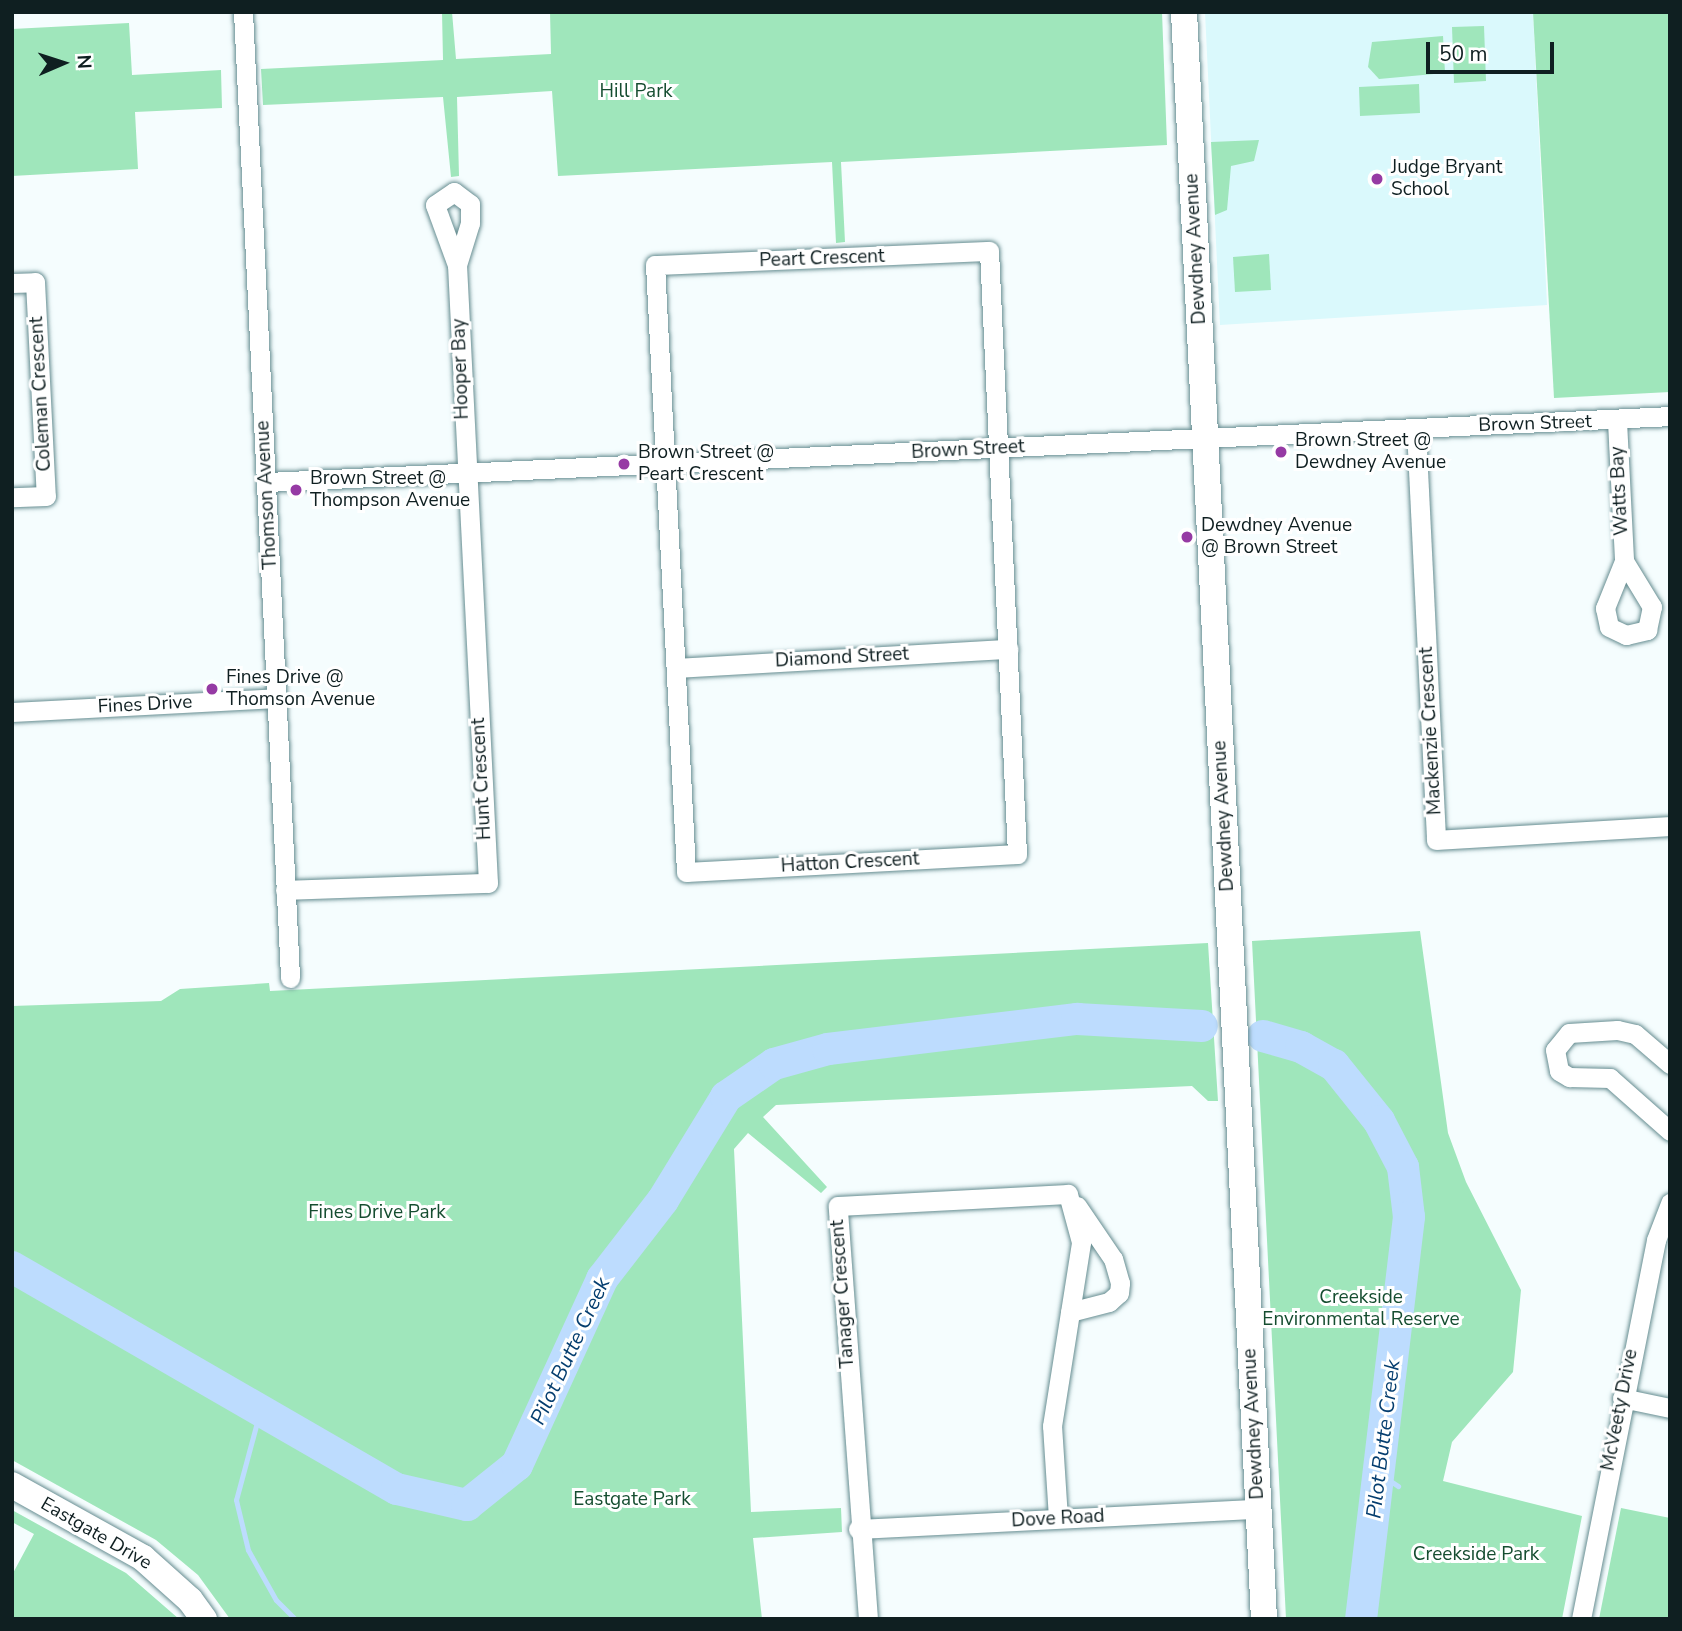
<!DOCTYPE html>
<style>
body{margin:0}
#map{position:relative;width:1682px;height:1631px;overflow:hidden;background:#f5fdfe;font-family:"Nunito Sans",sans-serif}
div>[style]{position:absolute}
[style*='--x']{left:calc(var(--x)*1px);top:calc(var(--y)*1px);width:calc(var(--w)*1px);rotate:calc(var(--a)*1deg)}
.built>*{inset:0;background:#daf9fc}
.green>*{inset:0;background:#9fe6bb}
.stream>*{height:5px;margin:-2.5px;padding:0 2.5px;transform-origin:2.5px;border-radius:2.5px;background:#bddcfe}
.river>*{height:32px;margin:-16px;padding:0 16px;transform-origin:16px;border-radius:16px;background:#bddcfe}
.roads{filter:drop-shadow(0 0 2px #668d91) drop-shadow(0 0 2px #668d91)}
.street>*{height:19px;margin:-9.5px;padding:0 9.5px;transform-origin:9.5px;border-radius:9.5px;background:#fff}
.secondary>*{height:26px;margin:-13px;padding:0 13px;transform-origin:13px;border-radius:13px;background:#fff}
.dots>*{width:19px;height:19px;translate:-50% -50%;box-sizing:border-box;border:4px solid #fff;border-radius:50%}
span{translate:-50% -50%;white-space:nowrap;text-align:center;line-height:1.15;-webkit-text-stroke:6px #fff;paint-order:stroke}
.park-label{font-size:19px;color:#154d30}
.poi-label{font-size:19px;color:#0f1f21}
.left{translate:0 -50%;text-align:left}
.street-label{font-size:19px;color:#0f1f21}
.water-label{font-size:21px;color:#053e6f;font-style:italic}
.frame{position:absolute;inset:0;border:14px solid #0f1f21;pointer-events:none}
.north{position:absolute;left:28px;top:28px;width:70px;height:70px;-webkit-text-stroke:5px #fff;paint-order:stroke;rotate:87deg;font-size:19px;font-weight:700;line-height:28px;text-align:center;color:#0f1f21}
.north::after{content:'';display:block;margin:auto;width:24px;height:32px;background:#0f1f21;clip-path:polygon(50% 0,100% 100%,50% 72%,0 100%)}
.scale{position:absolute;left:1426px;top:42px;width:128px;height:32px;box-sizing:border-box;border:4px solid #0f1f21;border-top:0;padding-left:9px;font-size:21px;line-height:24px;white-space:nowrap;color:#0f1f21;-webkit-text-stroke:5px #fff;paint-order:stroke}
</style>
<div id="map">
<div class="built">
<div style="clip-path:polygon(1205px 12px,1533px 12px,1547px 305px,1220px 325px)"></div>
</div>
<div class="green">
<div style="clip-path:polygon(442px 12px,452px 12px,456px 59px,551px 54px,550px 12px,1162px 12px,1167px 145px,841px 162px,845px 242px,836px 243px,832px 162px,558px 176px,552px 91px,457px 97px,459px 176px,451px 177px,443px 97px,263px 105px,261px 69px,443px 60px)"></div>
<div style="clip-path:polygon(1533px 12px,1670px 12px,1670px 392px,1554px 398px)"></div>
<div style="clip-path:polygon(129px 23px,132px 75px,221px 70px,222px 108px,135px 112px,138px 169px,12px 176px,12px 29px)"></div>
<div style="clip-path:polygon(1484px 26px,1486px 81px,1454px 83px,1452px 27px)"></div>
<div style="clip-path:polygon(1443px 36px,1445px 73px,1379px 79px,1368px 67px,1372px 42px)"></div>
<div style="clip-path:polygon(1419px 84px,1420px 113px,1360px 116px,1359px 87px)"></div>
<div style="clip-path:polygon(1259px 140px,1254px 161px,1231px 166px,1227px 210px,1215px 215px,1211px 142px)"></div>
<div style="clip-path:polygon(1269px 254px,1271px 290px,1235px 292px,1233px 257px)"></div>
<div style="clip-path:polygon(1420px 931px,1448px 1133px,1466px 1182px,1521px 1290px,1513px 1372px,1452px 1442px,1443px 1481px,1582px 1516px,1562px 1619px,1286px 1619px,1252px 941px)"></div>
<div style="clip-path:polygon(1208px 943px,1218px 1101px,1208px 1101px,1192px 1086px,776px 1105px,763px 1117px,827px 1187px,821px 1193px,748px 1133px,734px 1149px,751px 1512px,841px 1508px,842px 1532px,753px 1538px,762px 1619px,230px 1619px,198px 1575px,156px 1540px,12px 1460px,12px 1006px,161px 1001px,180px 989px,269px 983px,270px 991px)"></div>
<div style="clip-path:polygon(1621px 1508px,1670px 1518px,1670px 1619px,1599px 1619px)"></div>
<div style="clip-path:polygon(12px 1510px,126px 1573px,179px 1619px,12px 1619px,12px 1575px,34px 1534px,12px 1522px)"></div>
</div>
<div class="stream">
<div style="--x:719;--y:1108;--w:12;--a:0"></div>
<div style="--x:260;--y:1411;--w:92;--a:105.1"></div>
<div style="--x:236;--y:1500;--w:51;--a:76.5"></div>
<div style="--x:248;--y:1550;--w:57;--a:60.8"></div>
<div style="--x:276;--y:1600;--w:27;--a:45"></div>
<div style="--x:1380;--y:1461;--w:21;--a:65"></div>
<div style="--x:1389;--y:1480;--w:11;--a:34"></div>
</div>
<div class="river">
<div style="--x:1263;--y:1036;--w:40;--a:16"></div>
<div style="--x:1301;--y:1047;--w:38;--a:29"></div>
<div style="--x:1334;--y:1065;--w:72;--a:51.2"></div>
<div style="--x:1379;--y:1121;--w:52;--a:62.4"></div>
<div style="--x:1403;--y:1167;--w:50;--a:83.2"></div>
<div style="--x:1409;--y:1217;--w:405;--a:96.8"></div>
<div style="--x:12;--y:1267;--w:444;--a:30"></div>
<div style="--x:397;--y:1489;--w:72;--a:12.9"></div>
<div style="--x:467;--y:1505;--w:64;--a:-38.7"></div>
<div style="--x:517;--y:1465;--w:205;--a:-65.4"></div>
<div style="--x:602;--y:1279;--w:100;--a:-52.3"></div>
<div style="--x:663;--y:1200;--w:121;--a:-58.5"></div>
<div style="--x:726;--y:1097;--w:58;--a:-34.5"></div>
<div style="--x:774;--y:1064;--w:56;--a:-15.5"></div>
<div style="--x:828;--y:1049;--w:251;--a:-6.9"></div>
<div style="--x:1077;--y:1019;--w:125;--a:3.2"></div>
</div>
<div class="roads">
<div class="street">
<div style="--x:243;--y:12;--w:967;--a:87.21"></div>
<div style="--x:989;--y:251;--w:604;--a:87.34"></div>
<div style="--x:1017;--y:854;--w:331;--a:176.9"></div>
<div style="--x:686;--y:872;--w:608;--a:-92.92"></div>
<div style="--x:655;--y:265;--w:334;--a:-2.4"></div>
<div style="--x:12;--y:283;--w:23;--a:-2"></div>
<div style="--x:35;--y:282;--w:214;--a:87.1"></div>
<div style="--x:46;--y:496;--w:34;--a:178"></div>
<div style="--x:1617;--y:421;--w:140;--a:87.1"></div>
<div style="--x:1624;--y:561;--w:51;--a:112"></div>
<div style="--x:1605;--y:608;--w:19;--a:78"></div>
<div style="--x:1609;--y:627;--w:19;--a:25"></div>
<div style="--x:1626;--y:635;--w:22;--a:-13"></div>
<div style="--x:1647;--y:630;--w:24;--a:-78"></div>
<div style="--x:1652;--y:607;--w:54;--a:-121.3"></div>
<div style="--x:1416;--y:429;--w:411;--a:87.2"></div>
<div style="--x:1436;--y:840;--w:234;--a:-3.4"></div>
<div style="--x:267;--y:482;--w:1405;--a:-2.69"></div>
<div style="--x:676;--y:668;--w:333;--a:-3.3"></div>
<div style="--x:12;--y:712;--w:265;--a:-3"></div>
<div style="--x:285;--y:890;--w:203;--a:-2"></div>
<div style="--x:488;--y:883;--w:619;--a:-92.87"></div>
<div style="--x:457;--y:265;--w:44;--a:-72.8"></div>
<div style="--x:470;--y:223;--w:19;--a:-90"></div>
<div style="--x:470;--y:204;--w:20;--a:-143"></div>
<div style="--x:454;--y:192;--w:23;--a:146"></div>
<div style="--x:435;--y:205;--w:64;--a:69.9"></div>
<div style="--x:1670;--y:1064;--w:46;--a:-139.4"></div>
<div style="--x:1635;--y:1034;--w:18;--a:-167"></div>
<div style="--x:1617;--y:1030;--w:48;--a:176.4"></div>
<div style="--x:1569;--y:1033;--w:22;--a:129"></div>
<div style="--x:1555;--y:1050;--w:21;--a:79"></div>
<div style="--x:1559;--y:1071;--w:12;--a:31"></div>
<div style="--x:1569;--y:1077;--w:41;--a:1.4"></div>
<div style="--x:1610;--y:1078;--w:80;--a:41.5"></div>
<div style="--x:1070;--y:1312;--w:40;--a:-14.4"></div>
<div style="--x:1109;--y:1302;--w:13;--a:-42"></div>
<div style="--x:1119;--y:1293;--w:10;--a:-84"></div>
<div style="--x:1120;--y:1283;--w:25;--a:-106"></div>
<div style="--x:1113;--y:1259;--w:64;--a:-124.2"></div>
<div style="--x:1622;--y:1398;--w:49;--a:11.8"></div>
<div style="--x:1058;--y:1518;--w:92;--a:-93.7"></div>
<div style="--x:1052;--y:1426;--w:186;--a:-81"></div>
<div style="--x:1081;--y:1242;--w:50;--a:-105.2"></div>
<div style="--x:858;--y:1529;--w:400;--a:-2.9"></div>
<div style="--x:868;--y:1619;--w:414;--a:-94.2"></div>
<div style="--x:838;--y:1206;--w:230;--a:-3"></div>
<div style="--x:1581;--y:1619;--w:386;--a:-78.8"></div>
<div style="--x:1656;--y:1240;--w:40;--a:-69"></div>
</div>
<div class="secondary">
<div style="--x:1184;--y:12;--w:1609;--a:87.15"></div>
<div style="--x:12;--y:1485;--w:150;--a:29.1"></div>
<div style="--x:143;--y:1558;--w:63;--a:41.8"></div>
<div style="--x:190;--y:1600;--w:24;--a:54"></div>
</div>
</div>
<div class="dots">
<div style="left:1377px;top:179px;background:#963aa4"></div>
<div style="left:1281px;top:452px;background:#963aa4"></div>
<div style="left:624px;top:464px;background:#963aa4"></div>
<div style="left:296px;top:490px;background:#963aa4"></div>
<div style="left:1187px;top:537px;background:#963aa4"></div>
<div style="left:212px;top:689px;background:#963aa4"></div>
</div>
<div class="park-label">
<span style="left:636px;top:92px">Hill Park</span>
<span style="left:377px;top:1213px">Fines Drive Park</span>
<span style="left:1361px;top:1309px">Creekside<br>Environmental Reserve</span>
<span style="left:632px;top:1500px">Eastgate Park</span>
<span style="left:1476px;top:1555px">Creekside Park</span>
</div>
<div class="poi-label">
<span class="left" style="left:1391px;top:179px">Judge Bryant<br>School</span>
<span class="left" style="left:1295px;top:452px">Brown Street @<br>Dewdney Avenue</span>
<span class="left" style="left:638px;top:464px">Brown Street @<br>Peart Crescent</span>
<span class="left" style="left:310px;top:490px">Brown Street @<br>Thompson Avenue</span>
<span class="left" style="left:1201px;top:537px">Dewdney Avenue<br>@ Brown Street</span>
<span class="left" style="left:226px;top:689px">Fines Drive @<br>Thomson Avenue</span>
</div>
<div class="street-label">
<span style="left:1196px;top:249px;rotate:-93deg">Dewdney Avenue</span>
<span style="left:822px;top:259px;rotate:-2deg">Peart Crescent</span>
<span style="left:461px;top:369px;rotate:-92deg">Hooper Bay</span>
<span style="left:41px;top:394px;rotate:-93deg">Coleman Crescent</span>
<span style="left:1535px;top:424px;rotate:-2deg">Brown Street</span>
<span style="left:968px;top:450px;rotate:-3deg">Brown Street</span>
<span style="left:1620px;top:491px;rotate:-93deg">Watts Bay</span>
<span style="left:267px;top:495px;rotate:-93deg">Thomson Avenue</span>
<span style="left:842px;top:658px;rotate:-3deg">Diamond Street</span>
<span style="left:145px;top:705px;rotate:-3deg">Fines Drive</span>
<span style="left:1431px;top:731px;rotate:-93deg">Mackenzie Crescent</span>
<span style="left:482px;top:779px;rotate:-93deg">Hunt Crescent</span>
<span style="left:1224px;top:816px;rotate:-93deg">Dewdney Avenue</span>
<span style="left:850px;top:863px;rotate:-3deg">Hatton Crescent</span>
<span style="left:843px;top:1294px;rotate:-94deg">Tanager Crescent</span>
<span style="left:1620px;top:1410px;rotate:-79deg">McVeety Drive</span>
<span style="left:1254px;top:1424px;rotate:-93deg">Dewdney Avenue</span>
<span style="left:1058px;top:1519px;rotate:-3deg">Dove Road</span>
<span style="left:96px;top:1534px;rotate:30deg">Eastgate Drive</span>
</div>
<div class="water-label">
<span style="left:570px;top:1351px;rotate:-65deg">Pilot Butte Creek</span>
<span style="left:1383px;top:1439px;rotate:-83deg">Pilot Butte Creek</span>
</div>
<div class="frame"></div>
<div class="north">N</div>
<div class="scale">50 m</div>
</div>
